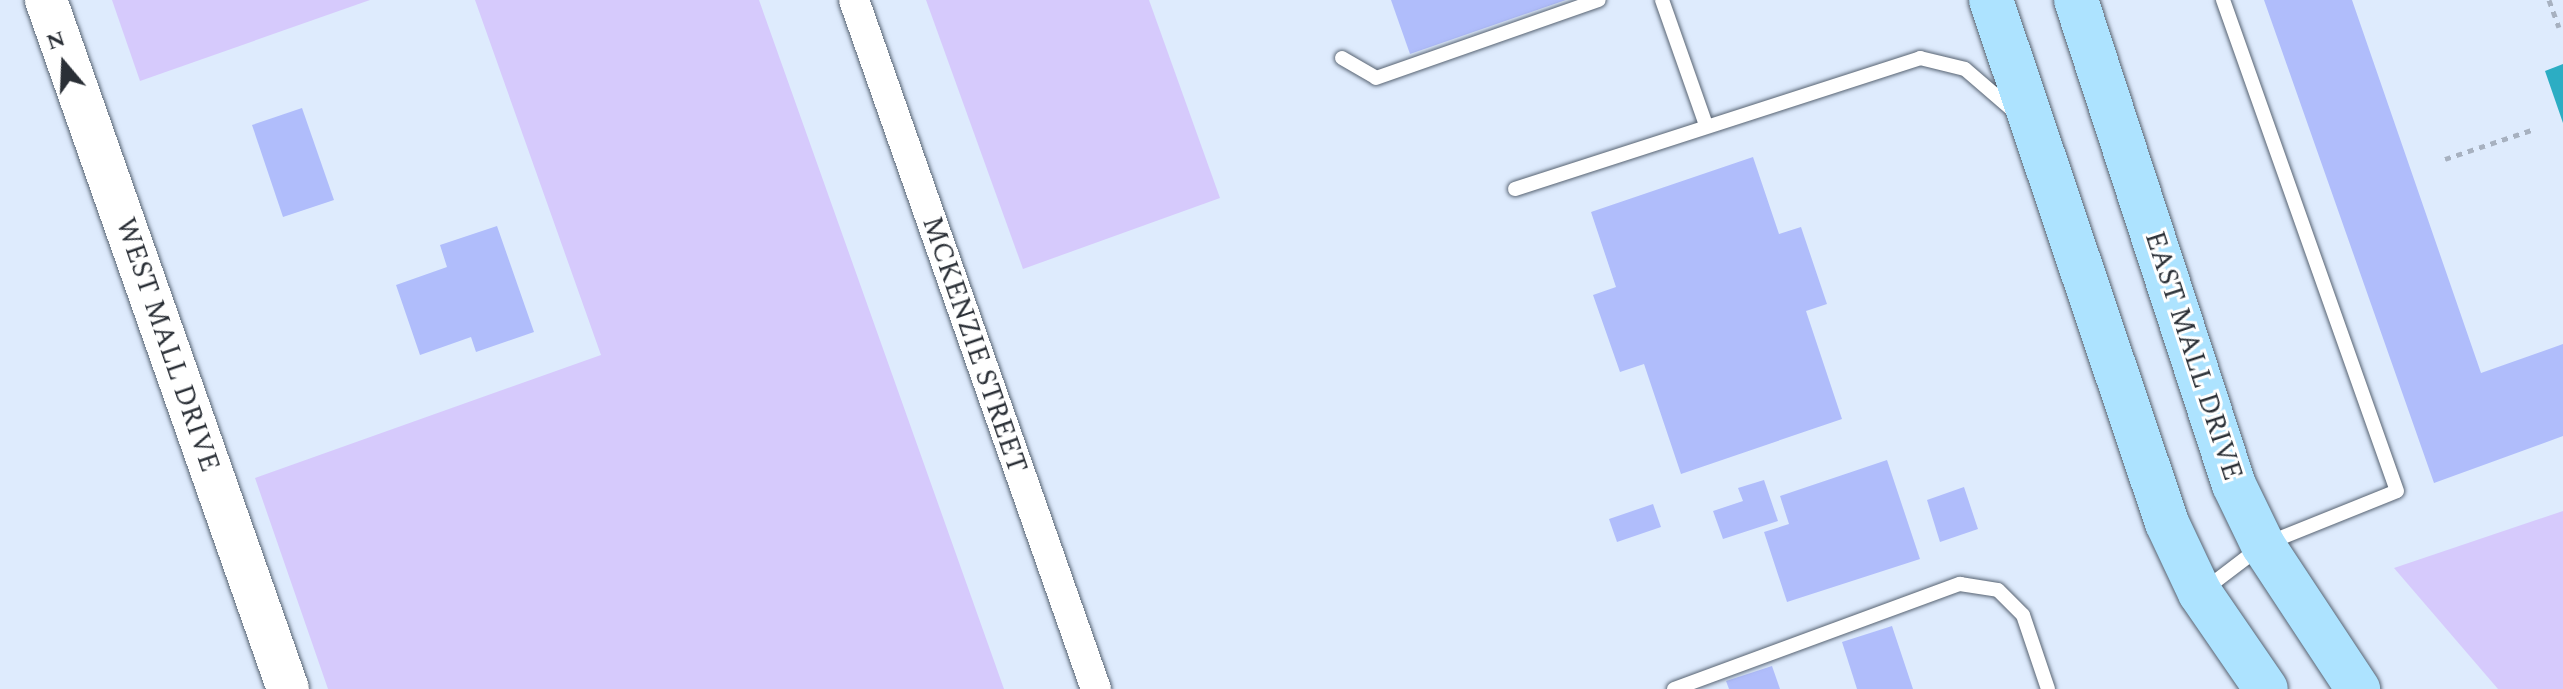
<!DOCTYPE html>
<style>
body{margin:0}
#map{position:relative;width:2563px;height:689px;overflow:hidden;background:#deebfd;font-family:Spectral,serif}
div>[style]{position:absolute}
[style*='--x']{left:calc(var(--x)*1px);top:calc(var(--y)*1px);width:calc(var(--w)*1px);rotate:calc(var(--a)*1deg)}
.green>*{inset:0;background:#d6cafc}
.water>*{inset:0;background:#2cadc3}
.building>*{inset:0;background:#b0bdfb}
.path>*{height:5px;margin-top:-2.5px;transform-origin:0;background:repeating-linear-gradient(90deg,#a7b1c0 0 6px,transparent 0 12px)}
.roads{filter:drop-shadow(0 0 2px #576372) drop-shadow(0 0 2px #576372)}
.lane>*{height:14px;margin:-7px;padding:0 7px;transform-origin:7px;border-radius:7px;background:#fff}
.street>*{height:30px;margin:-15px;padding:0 15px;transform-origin:15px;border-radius:15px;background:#fff}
.secondary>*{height:42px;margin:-21px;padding:0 21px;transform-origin:21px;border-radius:21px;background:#fff}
.primary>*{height:44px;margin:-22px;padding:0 22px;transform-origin:22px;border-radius:22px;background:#ade3ff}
span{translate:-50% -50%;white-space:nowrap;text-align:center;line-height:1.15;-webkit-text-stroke:6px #fff;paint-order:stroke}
.street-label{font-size:28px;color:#2a2f36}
.north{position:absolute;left:24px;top:24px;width:80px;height:80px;-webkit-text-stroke:6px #fff;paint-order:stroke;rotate:341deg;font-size:22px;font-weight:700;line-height:32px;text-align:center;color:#2a2f36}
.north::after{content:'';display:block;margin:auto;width:28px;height:36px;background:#2a2f36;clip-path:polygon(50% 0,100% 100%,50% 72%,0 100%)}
</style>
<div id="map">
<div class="green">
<div style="clip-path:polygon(112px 0,370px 0,140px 81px)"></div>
<div style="clip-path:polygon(475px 0,759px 0,1004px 689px,328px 689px,255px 478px,601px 355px)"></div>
<div style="clip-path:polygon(926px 0,1149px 0,1220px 198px,1023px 269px)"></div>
<div style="clip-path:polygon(2563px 511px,2563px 689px,2498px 689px,2394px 568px)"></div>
</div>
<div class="water">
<div style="clip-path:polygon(2563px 64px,2563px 123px,2545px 71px)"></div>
</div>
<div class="building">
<div style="clip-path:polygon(1391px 0,1566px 0,1410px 54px)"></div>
<div style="clip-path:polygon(2264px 0,2352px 0,2481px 373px,2563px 344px,2563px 436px,2434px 483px)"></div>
<div style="clip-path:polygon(302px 108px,334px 200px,283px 217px,252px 125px)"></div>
<div style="clip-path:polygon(1753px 157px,1779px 234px,1801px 227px,1827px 304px,1806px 311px,1842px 419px,1681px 474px,1644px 364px,1620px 372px,1593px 295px,1616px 287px,1591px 212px)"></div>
<div style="clip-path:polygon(497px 226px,534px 332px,476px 352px,471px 337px,420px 355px,396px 285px,447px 267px,440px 245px)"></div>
<div style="clip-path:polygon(1887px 460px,1920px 559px,1787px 602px,1764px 532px,1789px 524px,1780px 496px)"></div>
<div style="clip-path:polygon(1764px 480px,1778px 521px,1723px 539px,1713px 511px,1743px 501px,1738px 488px)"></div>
<div style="clip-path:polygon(1964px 487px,1978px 529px,1940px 542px,1927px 500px)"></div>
<div style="clip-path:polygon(1653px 504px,1661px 527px,1617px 542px,1609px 519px)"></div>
<div style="clip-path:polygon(1892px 626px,1913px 689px,1857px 689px,1842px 642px)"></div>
<div style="clip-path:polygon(1772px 666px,1780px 689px,1729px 689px,1726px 681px)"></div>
</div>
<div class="path">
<div style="--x:2549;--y:0;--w:29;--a:70"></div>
<div style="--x:2445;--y:159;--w:94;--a:-18.6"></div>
</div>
<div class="roads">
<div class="lane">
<div style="--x:1662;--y:0;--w:133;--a:70.6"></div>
<div style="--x:1342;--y:58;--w:39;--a:30"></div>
<div style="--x:1376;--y:78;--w:236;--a:-19.3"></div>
<div style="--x:1515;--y:189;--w:426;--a:-17.9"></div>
<div style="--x:1920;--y:58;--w:46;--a:13.7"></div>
<div style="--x:1965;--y:69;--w:67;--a:40.8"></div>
<div style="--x:2204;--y:590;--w:74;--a:-37.3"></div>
<div style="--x:2263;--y:545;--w:144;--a:-21.9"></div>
<div style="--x:2397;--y:491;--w:521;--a:-109.51"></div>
<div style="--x:1674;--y:689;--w:305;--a:-20.2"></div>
<div style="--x:1960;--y:584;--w:38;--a:9"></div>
<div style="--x:1998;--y:590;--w:35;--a:45"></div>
<div style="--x:2023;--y:615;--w:78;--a:71.3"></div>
</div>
<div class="street">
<div style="--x:854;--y:0;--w:730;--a:70.65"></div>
</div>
<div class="secondary">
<div style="--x:46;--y:0;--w:730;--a:70.65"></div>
</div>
<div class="primary">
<div style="--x:1991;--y:0;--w:552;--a:71.4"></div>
<div style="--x:2167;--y:523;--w:77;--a:64.8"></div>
<div style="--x:2200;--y:593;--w:116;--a:55.5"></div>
<div style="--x:2076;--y:0;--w:510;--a:71.96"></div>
<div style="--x:2234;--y:485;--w:67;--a:64.2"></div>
<div style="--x:2263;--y:545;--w:173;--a:56.6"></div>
</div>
</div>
<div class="street-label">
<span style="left:167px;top:345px;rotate:71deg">WEST MALL DRIVE</span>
<span style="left:974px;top:345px;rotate:71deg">MCKENZIE STREET</span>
<span style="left:2193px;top:356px;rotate:72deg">EAST MALL DRIVE</span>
</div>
<div class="north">N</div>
</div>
